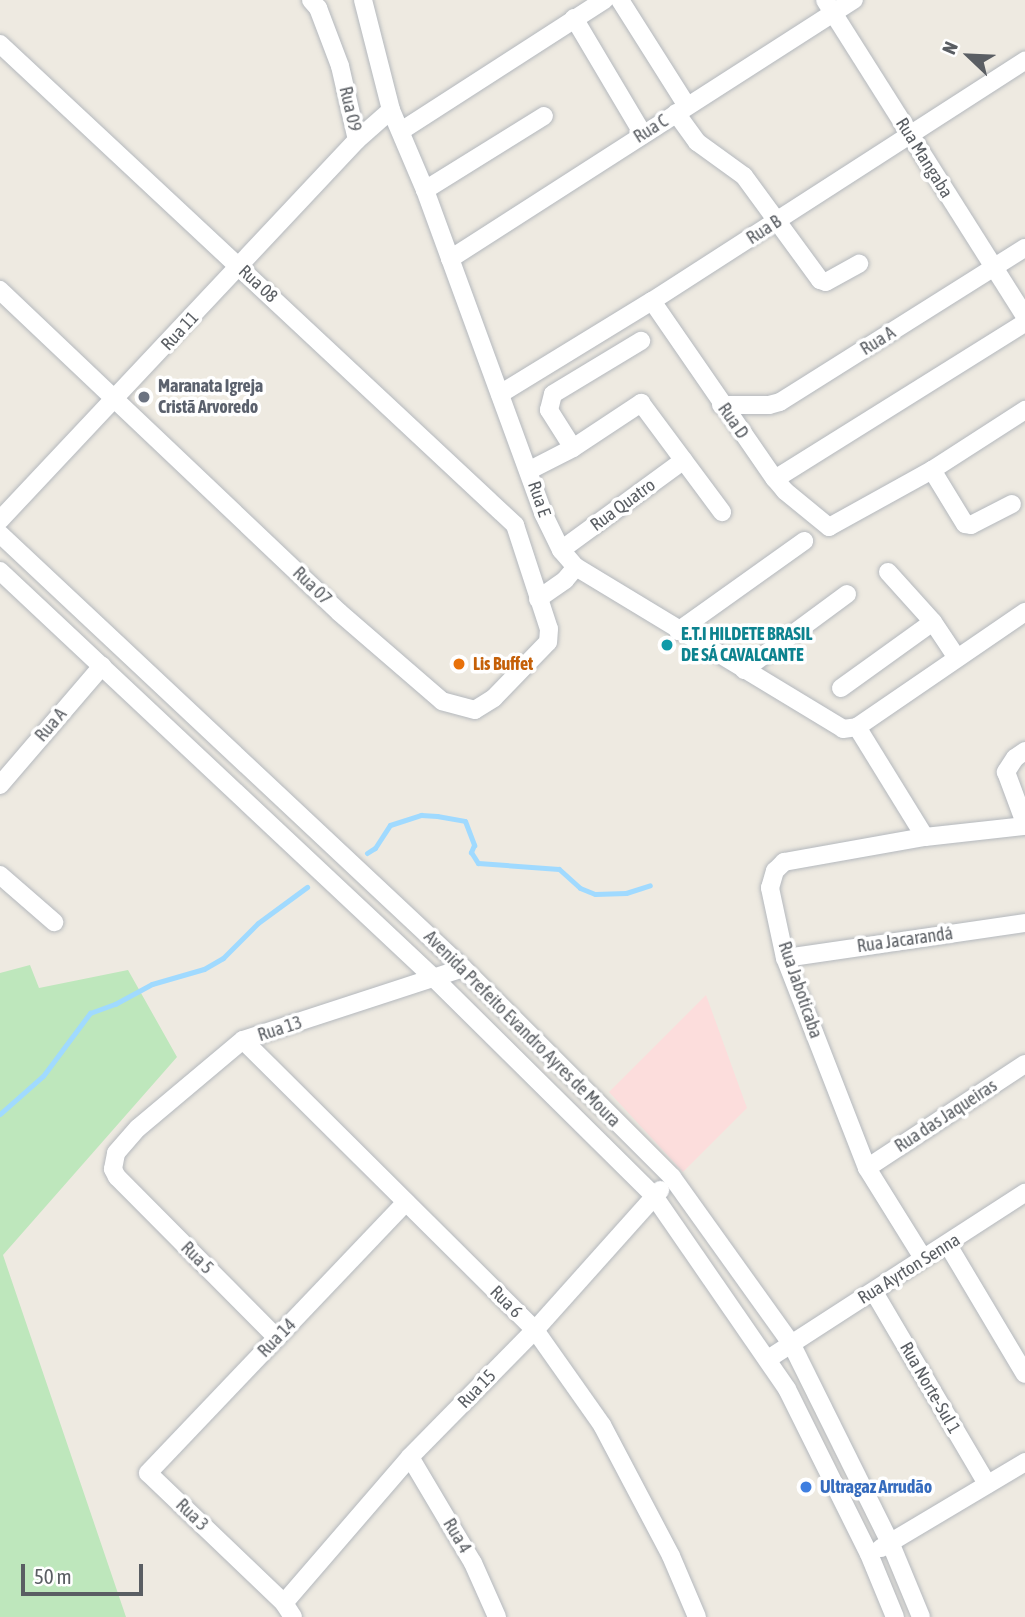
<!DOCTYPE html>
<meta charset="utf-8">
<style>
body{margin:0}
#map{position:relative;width:1025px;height:1617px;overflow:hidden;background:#eeeae1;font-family:"Asap Condensed",sans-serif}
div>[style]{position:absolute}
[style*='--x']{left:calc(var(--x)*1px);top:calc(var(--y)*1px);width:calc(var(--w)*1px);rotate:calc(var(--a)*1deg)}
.medical>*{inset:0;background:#fcdddc}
.green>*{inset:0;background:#bee7bc}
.stream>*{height:5px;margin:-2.5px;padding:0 2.5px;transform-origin:2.5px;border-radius:2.5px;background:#a0daff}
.roads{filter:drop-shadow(0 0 2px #b4b8bd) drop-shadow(0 0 2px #b4b8bd)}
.minor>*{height:18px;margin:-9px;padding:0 9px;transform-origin:9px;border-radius:9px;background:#fff}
.dots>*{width:19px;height:19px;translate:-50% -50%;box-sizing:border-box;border:4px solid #fff;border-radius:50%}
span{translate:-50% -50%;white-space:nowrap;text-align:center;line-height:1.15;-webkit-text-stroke:7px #fff;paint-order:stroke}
.street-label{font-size:18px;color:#5a5e63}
.worship-label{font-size:18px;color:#5b616d;font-weight:700}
.left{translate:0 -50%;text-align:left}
.culture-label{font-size:18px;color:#0d838f;font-weight:700}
.food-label{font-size:18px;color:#c56008;font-weight:700}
.shop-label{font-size:18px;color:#366cbe;font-weight:700}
.north{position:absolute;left:934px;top:21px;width:70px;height:70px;-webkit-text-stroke:5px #fff;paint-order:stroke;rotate:293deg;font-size:19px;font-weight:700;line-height:28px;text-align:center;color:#5a5e63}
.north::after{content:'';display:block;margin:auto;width:24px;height:32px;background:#5a5e63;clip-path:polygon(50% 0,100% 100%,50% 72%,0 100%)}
.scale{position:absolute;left:21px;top:1564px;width:122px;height:32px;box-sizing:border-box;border:4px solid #5a5e63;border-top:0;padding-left:9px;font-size:21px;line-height:24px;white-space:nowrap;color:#5a5e63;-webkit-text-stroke:5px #fff;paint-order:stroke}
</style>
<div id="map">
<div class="medical">
<div style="clip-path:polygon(706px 995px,747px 1108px,683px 1172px,609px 1092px)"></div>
</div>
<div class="green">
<div style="clip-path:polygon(30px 965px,39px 988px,128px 970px,177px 1057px,3px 1255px,126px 1617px,0 1617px,0 973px)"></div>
</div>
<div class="stream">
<div style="--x:367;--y:853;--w:9;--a:-32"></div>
<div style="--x:375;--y:848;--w:27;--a:-57"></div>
<div style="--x:390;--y:825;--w:33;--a:-18"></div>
<div style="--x:421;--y:815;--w:16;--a:4"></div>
<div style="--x:437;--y:816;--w:28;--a:10"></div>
<div style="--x:465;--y:821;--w:26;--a:69"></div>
<div style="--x:474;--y:845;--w:8;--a:113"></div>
<div style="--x:471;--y:852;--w:13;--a:58"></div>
<div style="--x:478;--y:863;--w:81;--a:4.2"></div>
<div style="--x:559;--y:869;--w:28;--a:42"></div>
<div style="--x:580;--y:888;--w:16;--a:22"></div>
<div style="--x:595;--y:894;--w:31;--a:-2"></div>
<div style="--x:626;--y:893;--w:25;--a:-18"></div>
<div style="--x:0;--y:1114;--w:57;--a:-41.5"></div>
<div style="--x:43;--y:1076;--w:79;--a:-53.3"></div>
<div style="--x:90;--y:1013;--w:27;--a:-20"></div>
<div style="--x:115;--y:1004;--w:42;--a:-28.4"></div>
<div style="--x:152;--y:984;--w:54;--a:-16.1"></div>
<div style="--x:204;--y:969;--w:22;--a:-30"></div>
<div style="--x:223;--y:958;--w:49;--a:-45"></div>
<div style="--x:258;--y:923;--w:61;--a:-36.3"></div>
</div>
<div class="roads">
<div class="minor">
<div style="--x:311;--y:0;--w:11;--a:49"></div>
<div style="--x:318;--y:8;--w:62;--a:69.2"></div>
<div style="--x:340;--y:66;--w:76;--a:77.1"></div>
<div style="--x:363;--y:0;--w:114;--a:75.7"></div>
<div style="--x:391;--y:110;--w:87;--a:67"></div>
<div style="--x:425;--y:190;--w:344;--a:69.9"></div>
<div style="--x:543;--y:513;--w:41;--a:64.1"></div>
<div style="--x:561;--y:550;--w:23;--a:49"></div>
<div style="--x:576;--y:567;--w:312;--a:31.2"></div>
<div style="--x:843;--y:729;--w:14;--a:-8"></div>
<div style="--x:857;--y:727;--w:204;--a:-34.4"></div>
<div style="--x:620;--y:0;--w:125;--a:57.7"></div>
<div style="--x:825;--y:0;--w:374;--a:57.7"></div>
<div style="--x:574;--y:18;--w:135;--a:59.3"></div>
<div style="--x:0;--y:44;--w:705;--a:43.04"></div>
<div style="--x:515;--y:525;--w:109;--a:71.9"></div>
<div style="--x:549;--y:629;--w:13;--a:94"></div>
<div style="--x:548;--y:642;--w:78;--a:134"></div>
<div style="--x:494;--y:698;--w:22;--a:148"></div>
<div style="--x:475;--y:710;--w:34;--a:-165"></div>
<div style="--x:442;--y:701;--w:136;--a:-139.2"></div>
<div style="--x:339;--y:612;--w:468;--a:-136.5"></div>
<div style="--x:676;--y:113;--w:36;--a:54"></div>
<div style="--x:697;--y:142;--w:58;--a:35.9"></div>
<div style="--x:744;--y:176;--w:129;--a:53.8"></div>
<div style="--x:820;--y:280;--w:6;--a:18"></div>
<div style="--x:826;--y:282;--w:38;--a:-29"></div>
<div style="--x:401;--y:131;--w:242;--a:-32.8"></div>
<div style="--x:425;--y:190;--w:140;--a:-31.9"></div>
<div style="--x:450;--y:259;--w:480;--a:-32.7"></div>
<div style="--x:652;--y:301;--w:216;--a:55.4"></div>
<div style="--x:775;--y:479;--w:16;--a:50"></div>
<div style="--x:785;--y:491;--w:57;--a:39.3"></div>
<div style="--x:829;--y:527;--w:118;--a:-29"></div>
<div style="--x:932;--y:470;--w:111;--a:-32.8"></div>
<div style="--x:500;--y:394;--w:178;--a:-31.5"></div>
<div style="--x:652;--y:301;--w:444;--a:-32.8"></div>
<div style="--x:721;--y:405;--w:48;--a:0"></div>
<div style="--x:769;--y:405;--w:11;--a:-15"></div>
<div style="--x:780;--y:402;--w:289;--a:-32.2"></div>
<div style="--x:573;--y:448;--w:45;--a:-122.3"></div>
<div style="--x:549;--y:410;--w:16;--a:-76"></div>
<div style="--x:553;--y:394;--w:103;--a:-31.1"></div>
<div style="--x:530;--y:470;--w:48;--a:-27.1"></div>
<div style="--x:573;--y:448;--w:82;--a:-33.5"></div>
<div style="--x:641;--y:403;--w:136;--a:53.4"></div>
<div style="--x:932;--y:470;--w:63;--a:58.6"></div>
<div style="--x:965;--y:524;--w:6;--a:9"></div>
<div style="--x:971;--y:525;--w:46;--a:-27.1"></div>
<div style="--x:775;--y:479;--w:295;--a:-32"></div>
<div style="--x:0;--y:520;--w:521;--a:-46.79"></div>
<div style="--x:357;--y:140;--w:45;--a:-41.4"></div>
<div style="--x:0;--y:534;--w:635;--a:43.15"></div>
<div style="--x:463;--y:968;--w:296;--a:45"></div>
<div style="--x:672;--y:1177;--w:204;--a:54.4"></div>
<div style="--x:791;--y:1343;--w:222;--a:63.6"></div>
<div style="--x:890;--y:1542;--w:81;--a:67.5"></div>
<div style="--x:561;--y:550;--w:152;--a:-36.2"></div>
<div style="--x:0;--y:571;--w:598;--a:43.17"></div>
<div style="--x:436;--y:980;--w:307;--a:44.7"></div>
<div style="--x:654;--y:1196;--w:234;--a:55.4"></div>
<div style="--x:787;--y:1389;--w:184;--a:63.6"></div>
<div style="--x:869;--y:1554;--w:68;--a:67.6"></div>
<div style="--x:888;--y:572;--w:67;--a:48"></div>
<div style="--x:933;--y:622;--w:43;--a:56.3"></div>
<div style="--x:538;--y:599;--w:33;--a:-35"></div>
<div style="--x:565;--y:580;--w:17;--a:-50"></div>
<div style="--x:678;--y:631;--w:155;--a:-35.5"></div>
<div style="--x:744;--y:670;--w:128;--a:-36.4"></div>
<div style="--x:841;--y:688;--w:113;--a:-35.7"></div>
<div style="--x:857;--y:727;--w:129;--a:58.3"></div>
<div style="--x:1025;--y:751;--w:12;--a:145"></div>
<div style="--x:1015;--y:758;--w:17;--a:123"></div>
<div style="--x:1006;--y:772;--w:54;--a:69.6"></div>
<div style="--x:0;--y:785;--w:157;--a:-49.4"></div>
<div style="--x:0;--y:875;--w:72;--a:41"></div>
<div style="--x:785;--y:958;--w:243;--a:-8.3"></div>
<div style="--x:243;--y:1040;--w:412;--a:44.8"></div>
<div style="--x:535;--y:1330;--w:116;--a:54.8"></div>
<div style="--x:602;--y:1425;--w:148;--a:62.2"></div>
<div style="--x:671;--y:1556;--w:66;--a:66.9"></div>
<div style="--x:867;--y:1168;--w:189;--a:-33.4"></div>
<div style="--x:948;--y:1245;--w:150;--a:59.2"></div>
<div style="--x:923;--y:1258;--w:106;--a:-121.9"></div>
<div style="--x:867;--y:1168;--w:225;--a:-111.3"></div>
<div style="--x:785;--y:958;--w:72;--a:-102.1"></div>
<div style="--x:770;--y:888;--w:18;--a:-74"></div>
<div style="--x:775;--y:871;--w:13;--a:-45"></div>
<div style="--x:784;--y:862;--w:143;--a:-10.1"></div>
<div style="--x:925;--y:837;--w:101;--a:-6.3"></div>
<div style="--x:874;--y:1292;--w:223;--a:59.5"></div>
<div style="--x:277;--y:1338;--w:227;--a:-134.8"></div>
<div style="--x:117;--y:1177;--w:9;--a:-117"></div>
<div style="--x:113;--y:1169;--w:16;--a:-79"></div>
<div style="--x:116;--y:1153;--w:33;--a:-49"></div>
<div style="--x:138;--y:1128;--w:137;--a:-40"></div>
<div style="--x:243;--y:1040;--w:231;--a:-18.1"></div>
<div style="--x:768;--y:1359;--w:306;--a:-32.9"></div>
<div style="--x:410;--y:1457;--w:123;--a:59.3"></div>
<div style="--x:473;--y:1563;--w:59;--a:66"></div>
<div style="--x:881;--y:1548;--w:168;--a:-30.8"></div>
<div style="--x:284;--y:1603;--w:193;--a:-49.2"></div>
<div style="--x:410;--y:1457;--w:178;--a:-45.5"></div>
<div style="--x:535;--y:1330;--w:188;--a:-48.2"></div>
<div style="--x:293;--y:1617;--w:17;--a:-123"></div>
<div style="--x:284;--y:1603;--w:188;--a:-136.3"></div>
<div style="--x:148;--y:1473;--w:374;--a:-46.4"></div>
</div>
</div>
<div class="dots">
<div style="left:144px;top:397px;background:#6b7280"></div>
<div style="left:667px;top:645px;background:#0f9aa8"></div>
<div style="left:459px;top:664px;background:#e8710a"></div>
<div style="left:806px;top:1487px;background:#3f7fe0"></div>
</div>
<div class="street-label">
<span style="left:350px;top:109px;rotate:77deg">Rua 09</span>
<span style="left:651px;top:129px;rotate:-32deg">Rua C</span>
<span style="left:924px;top:158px;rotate:58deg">Rua Mangaba</span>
<span style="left:764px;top:230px;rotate:-33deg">Rua B</span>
<span style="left:258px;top:284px;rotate:43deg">Rua 08</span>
<span style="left:180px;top:331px;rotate:-47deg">Rua 11</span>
<span style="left:878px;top:341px;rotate:-32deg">Rua A</span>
<span style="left:733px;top:421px;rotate:55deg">Rua D</span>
<span style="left:539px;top:499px;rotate:71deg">Rua E</span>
<span style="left:623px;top:505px;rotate:-36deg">Rua Quatro</span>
<span style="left:312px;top:586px;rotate:44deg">Rua 07</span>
<span style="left:51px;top:725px;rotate:-49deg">Rua A</span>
<span style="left:905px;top:940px;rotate:-8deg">Rua Jacarandá</span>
<span style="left:800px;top:990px;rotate:71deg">Rua Jaboticaba</span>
<span style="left:280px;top:1029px;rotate:-18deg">Rua 13</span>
<span style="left:522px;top:1029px;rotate:45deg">Avenida Prefeito Evandro Ayres de Moura</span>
<span style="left:946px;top:1116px;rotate:-33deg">Rua das Jaqueiras</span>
<span style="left:197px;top:1258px;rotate:45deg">Rua 5</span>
<span style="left:909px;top:1269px;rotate:-32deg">Rua Ayrton Senna</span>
<span style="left:506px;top:1302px;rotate:45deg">Rua 6</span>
<span style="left:277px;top:1338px;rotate:-46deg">Rua 14</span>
<span style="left:930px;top:1388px;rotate:60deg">Rua Norte-Sul 1</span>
<span style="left:477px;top:1389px;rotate:-46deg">Rua 15</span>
<span style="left:192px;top:1515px;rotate:44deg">Rua 3</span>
<span style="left:457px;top:1536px;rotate:59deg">Rua 4</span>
</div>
<div class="worship-label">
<span class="left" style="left:158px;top:397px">Maranata Igreja<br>Cristã Arvoredo</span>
</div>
<div class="culture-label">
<span class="left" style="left:681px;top:645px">E.T.I HILDETE BRASIL<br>DE SÁ CAVALCANTE</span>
</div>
<div class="food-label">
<span class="left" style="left:473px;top:664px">Lis Buffet</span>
</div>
<div class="shop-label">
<span class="left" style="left:820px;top:1487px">Ultragaz Arrudão</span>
</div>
<div class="north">N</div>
<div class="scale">50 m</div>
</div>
